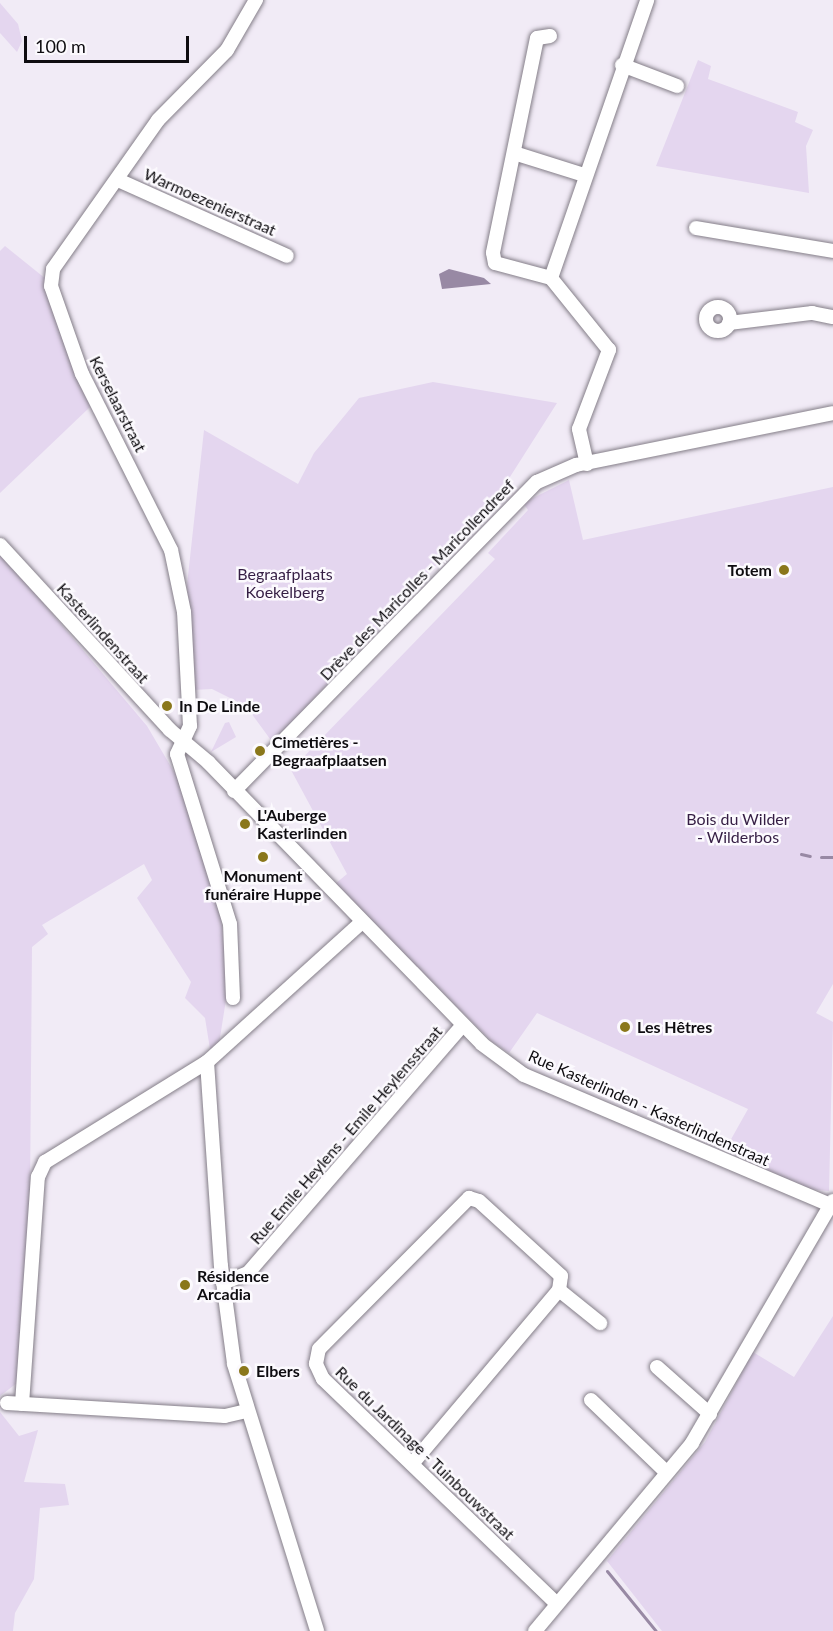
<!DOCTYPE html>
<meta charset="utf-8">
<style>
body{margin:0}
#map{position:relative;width:833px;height:1631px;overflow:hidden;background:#f1ebf6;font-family:Lato,sans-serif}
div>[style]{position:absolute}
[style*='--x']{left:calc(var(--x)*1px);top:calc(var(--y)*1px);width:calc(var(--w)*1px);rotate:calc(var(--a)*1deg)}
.green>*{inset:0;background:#e4d6ef}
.water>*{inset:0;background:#9889a4}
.stream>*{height:3px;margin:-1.5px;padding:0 1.5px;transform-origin:1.5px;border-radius:1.5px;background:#9889a4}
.roads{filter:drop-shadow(0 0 2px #847e88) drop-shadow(0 0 2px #847e88)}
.minor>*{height:14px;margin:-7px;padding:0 7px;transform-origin:7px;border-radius:7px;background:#fff}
.minor>.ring{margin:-7px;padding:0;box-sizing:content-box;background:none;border:14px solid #fff;border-radius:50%}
.dots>*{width:16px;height:16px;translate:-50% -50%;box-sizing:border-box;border:3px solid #fcfafe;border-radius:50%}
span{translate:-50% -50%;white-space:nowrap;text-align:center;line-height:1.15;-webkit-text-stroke:5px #fcfafe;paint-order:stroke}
.street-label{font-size:16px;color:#0e0c10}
.poi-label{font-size:16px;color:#0e0c10;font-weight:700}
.right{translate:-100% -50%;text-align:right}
.left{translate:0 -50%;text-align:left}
.park-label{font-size:16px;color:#351e44}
.scale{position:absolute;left:24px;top:36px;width:165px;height:27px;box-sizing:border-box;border:3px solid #0e0c10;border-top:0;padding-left:8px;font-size:18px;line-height:21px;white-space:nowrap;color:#0e0c10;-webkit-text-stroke:4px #fcfafe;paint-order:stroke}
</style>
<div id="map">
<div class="green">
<div style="clip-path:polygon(0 3px,18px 24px,22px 41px,17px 52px,0 33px)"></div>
<div style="clip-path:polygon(698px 60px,711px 66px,708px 79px,798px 112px,795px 122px,813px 130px,806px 146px,809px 193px,656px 166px)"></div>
<div style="clip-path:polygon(5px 246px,46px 279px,90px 407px,0 493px,0 251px)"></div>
<div style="clip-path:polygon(433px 382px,557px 403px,494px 502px,273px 743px,246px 706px,212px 689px,193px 690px,187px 585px,204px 430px,298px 484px,314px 453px,359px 398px)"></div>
<div style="clip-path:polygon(569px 480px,583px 540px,833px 487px,833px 984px,816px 1013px,833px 1022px,829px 1191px,808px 1189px,725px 1150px,748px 1109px,537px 1013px,509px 1053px,492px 1042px,335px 884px,347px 874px,291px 770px,495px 559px,488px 553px,528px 510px,523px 503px)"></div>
<div style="clip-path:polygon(0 552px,147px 726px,180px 782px,220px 909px,228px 987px,219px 1044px,210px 1049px,205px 1018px,185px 998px,191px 982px,137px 898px,152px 880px,144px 864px,42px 925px,48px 934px,32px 947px,30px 1197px,17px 1383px,0 1396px)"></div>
<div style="clip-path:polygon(229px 722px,236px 737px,211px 752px,225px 723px)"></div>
<div style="clip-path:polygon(833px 1316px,833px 1631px,662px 1631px,607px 1561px,705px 1442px,753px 1352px,794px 1377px)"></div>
<div style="clip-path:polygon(0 1412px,19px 1436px,38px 1430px,24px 1482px,65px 1484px,69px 1505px,40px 1508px,34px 1579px,15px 1613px,13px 1631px,0 1631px)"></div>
</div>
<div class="water">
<div style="clip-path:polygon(449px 269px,484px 278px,491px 284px,442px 289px,439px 274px)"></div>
</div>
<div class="stream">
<div style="--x:801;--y:854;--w:9;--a:13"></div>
<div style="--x:821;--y:857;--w:12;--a:0"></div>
<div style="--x:607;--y:1571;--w:77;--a:50.8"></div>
</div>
<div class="roads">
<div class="minor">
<div style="--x:550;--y:36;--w:13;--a:171"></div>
<div style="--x:537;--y:38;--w:219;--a:101.6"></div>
<div style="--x:493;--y:253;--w:10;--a:79"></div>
<div style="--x:495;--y:263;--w:58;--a:15"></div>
<div style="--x:622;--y:65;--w:59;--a:20.9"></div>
<div style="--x:514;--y:153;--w:73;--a:17.4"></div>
<div style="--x:118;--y:180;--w:185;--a:24.2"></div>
<div style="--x:696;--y:228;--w:139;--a:9.5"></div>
<div class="ring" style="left:706px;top:307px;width:10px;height:10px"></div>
<div style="--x:729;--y:323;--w:84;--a:-6.9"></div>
<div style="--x:812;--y:313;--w:21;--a:11"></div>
<div style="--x:587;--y:464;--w:36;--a:-103"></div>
<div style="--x:579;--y:429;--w:85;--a:-69.2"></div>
<div style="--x:609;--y:350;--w:92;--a:-128.9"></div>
<div style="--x:551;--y:278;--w:294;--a:-70.9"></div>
<div style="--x:0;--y:545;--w:251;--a:47.4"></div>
<div style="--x:170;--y:730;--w:50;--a:40.1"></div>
<div style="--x:208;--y:762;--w:393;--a:45.8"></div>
<div style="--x:482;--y:1044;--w:52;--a:36.4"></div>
<div style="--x:524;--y:1075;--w:336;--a:23"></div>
<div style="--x:234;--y:791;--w:433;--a:-45.6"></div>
<div style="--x:537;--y:482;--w:43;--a:-23.6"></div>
<div style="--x:576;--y:465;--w:262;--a:-11.4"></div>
<div style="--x:233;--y:998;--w:74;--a:-92.3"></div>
<div style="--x:230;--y:924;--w:178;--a:-107.3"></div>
<div style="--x:177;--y:754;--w:31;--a:-65"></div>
<div style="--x:190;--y:726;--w:114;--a:-93"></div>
<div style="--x:184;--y:612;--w:63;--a:-101.8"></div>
<div style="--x:171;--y:550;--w:197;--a:-116.8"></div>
<div style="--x:82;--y:374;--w:93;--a:-109.4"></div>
<div style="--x:51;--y:286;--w:17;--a:-83"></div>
<div style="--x:53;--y:269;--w:182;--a:-54.8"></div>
<div style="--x:158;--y:120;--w:98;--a:-45.4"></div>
<div style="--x:227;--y:50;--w:58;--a:-59.9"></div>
<div style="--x:207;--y:1062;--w:204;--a:86.1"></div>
<div style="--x:221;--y:1266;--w:99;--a:82.4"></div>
<div style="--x:234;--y:1364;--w:280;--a:72.7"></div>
<div style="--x:223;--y:1283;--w:27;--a:-22"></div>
<div style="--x:248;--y:1273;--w:328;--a:-49.1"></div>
<div style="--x:657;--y:1367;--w:71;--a:41.6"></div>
<div style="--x:591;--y:1400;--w:105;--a:43.8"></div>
<div style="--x:7;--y:1403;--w:218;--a:3.4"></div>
<div style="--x:225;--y:1416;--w:22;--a:-13"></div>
<div style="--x:22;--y:1404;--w:228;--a:-86"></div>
<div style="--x:38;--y:1177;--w:17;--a:-65"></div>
<div style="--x:45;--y:1162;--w:190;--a:-31.7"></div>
<div style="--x:207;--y:1062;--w:207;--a:-42.1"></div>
<div style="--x:412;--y:1464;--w:228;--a:-49.8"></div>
<div style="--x:557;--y:1604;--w:325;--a:-136.1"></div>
<div style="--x:323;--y:1379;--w:17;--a:-115"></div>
<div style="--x:316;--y:1364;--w:15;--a:-79"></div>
<div style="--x:319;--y:1349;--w:213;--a:-45.2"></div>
<div style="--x:469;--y:1198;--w:10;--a:17"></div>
<div style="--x:479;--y:1201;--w:111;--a:42.4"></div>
<div style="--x:561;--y:1276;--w:14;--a:98"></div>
<div style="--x:559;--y:1290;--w:53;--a:38.8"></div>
<div style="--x:535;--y:1631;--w:245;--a:-50.1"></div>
<div style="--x:692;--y:1443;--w:280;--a:-59.8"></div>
</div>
</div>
<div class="dots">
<div style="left:784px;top:570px;background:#8a771b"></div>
<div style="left:167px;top:706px;background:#8a771b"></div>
<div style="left:260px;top:751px;background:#8a771b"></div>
<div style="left:245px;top:824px;background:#8a771b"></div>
<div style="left:263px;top:857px;background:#8a771b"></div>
<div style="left:625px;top:1027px;background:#8a771b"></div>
<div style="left:185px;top:1285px;background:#8a771b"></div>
<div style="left:244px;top:1371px;background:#8a771b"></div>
</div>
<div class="street-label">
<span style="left:210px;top:202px;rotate:24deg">Warmoezenierstraat</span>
<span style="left:118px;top:404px;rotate:63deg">Kerselaarstraat</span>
<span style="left:417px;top:580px;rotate:-46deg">Drève des Maricolles - Maricollendreef</span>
<span style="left:103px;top:633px;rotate:48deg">Kasterlindenstraat</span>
<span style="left:649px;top:1108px;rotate:24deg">Rue Kasterlinden - Kasterlindenstraat</span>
<span style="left:346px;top:1135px;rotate:-49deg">Rue Emile Heylens - Emile Heylensstraat</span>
<span style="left:425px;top:1453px;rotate:44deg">Rue du Jardinage - Tuinbouwstraat</span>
</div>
<div class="poi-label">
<span class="right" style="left:772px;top:570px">Totem</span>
<span class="left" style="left:179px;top:706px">In De Linde</span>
<span class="left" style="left:272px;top:751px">Cimetières -<br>Begraafplaatsen</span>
<span class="left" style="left:257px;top:824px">L'Auberge<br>Kasterlinden</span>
<span style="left:263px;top:885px">Monument<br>funéraire Huppe</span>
<span class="left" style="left:637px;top:1027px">Les Hêtres</span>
<span class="left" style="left:197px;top:1285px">Résidence<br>Arcadia</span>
<span class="left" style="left:256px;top:1371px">Elbers</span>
</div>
<div class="park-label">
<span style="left:285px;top:583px">Begraafplaats<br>Koekelberg</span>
<span style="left:738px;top:828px">Bois du Wilder<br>- Wilderbos</span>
</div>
<div class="scale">100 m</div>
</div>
